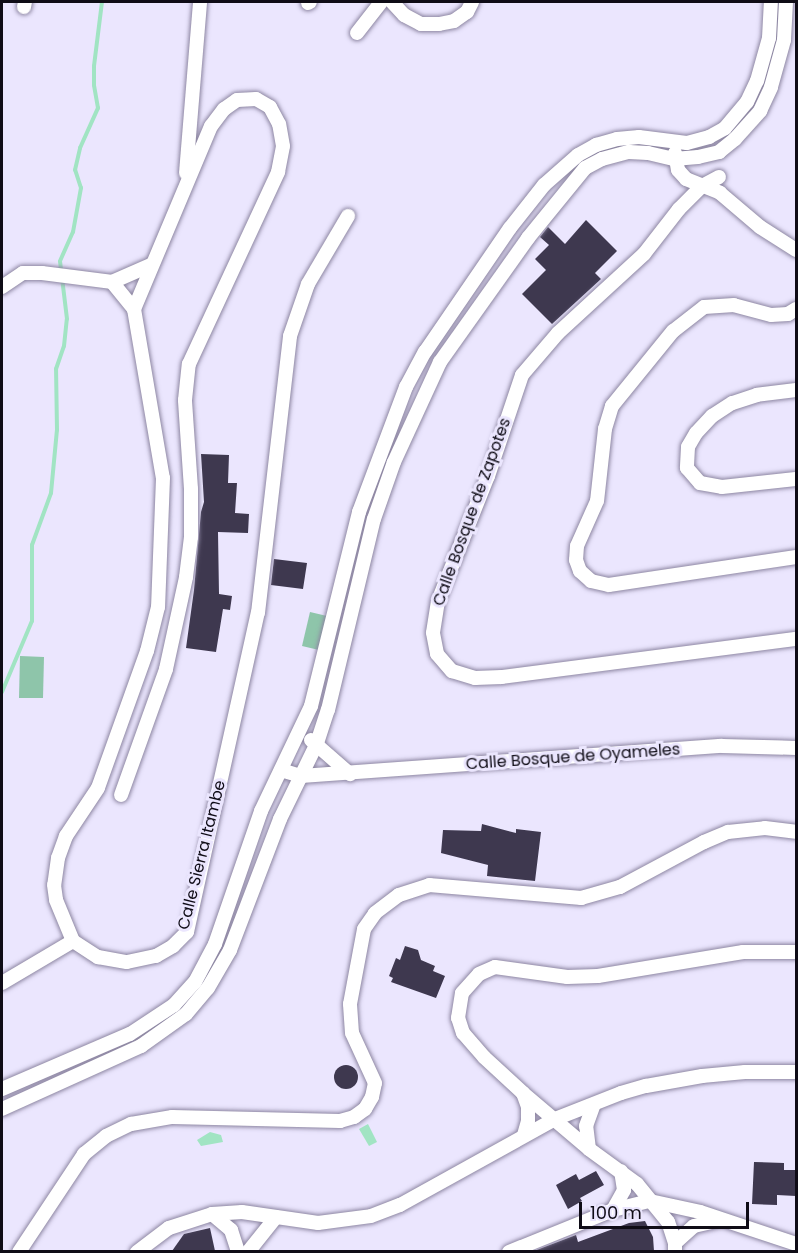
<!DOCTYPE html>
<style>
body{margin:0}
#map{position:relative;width:798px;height:1253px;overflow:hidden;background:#ebe6fe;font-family:Poppins,sans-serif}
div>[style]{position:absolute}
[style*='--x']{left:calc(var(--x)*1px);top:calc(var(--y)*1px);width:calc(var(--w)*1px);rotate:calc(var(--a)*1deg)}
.green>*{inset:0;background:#8ec5aa}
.water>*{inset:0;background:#a1e4c3}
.stream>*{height:4px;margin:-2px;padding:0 2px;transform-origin:2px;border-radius:2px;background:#a1e4c3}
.building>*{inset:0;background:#3e384f}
.round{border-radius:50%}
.roads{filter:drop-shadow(0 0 2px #8d86a2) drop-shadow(0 0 2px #8d86a2)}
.minor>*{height:14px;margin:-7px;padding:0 7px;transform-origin:7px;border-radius:7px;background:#fff}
span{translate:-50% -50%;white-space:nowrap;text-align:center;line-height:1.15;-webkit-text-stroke:6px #ebe6fe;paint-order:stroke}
.street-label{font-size:16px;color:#0f0c16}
.frame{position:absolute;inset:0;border:3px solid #0f0c16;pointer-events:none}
.scale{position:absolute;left:579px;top:1202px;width:170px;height:27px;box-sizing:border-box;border:3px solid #0f0c16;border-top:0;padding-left:8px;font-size:18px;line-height:21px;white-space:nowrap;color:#0f0c16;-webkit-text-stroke:4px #ebe6fe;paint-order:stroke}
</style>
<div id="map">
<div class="green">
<div style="clip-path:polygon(310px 612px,327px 616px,319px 650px,302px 646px)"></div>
<div style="clip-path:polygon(20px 656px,44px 657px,43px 698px,19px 698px)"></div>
</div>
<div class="water">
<div style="clip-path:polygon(368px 1124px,377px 1142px,369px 1146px,359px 1129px)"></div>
<div style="clip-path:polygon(210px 1132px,221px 1135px,223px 1142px,201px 1146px,197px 1140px)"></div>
</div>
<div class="stream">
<div style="--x:2;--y:692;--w:77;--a:-67.1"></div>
<div style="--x:32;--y:621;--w:76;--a:-90"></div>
<div style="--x:32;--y:545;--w:55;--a:-69.9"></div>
<div style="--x:51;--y:493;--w:63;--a:-84.6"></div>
<div style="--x:57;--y:430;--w:61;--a:-90.9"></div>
<div style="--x:56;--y:369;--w:24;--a:-71"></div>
<div style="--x:64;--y:346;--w:27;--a:-84"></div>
<div style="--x:67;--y:319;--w:58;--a:-96.9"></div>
<div style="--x:60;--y:261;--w:32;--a:-66"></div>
<div style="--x:73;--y:232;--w:45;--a:-79.7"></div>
<div style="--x:81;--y:188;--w:19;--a:-108"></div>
<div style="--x:75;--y:170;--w:23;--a:-77"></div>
<div style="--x:80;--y:148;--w:44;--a:-65.8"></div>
<div style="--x:98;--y:108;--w:23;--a:-100"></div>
<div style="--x:94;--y:85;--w:19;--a:-90"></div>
<div style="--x:94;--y:66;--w:64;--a:-82.9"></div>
</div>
<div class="building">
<div style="clip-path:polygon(586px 220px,617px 251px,595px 273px,601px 279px,552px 324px,522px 294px,546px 270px,535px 259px,549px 245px,540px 237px,548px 227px,565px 244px)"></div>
<div style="clip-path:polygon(201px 454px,229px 455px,228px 483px,237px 483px,235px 513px,249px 514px,248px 533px,218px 532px,219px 594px,232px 596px,230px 610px,223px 609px,216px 652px,186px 648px,194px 590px,201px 512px,204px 502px)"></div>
<div style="clip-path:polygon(274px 559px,307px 563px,303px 589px,271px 585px)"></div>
<div style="clip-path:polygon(482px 824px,516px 833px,516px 829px,541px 832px,535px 881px,487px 876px,488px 865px,441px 853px,443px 830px,481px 831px)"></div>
<div style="clip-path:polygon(405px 946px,418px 950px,421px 960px,435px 966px,433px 971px,445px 976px,436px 998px,391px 982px,393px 978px,389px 976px,396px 958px,400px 960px)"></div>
<div class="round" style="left:334px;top:1065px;width:24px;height:24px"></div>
<div style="clip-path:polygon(754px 1162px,784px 1163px,784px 1170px,796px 1170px,796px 1196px,777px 1195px,777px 1205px,752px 1204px)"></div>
<div style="clip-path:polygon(596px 1171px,604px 1185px,580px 1198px,582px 1201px,568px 1209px,556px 1185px,576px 1174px,579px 1180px)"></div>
<div style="clip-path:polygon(645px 1221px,653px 1237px,654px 1251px,534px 1251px,576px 1235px,578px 1242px,629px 1223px)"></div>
<div style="clip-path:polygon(210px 1228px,215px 1251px,172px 1251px,184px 1234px)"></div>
</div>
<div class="roads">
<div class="minor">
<div style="--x:392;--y:2;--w:18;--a:47"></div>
<div style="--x:404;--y:15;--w:19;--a:28"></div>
<div style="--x:421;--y:24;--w:18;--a:0"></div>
<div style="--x:439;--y:24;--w:15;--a:-11"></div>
<div style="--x:454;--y:21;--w:16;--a:-35"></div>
<div style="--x:467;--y:12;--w:11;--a:-63"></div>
<div style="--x:308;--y:3;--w:2;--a:-27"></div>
<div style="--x:24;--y:7;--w:5;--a:-79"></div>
<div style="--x:357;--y:33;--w:39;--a:-52"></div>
<div style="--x:675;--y:153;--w:17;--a:80"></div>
<div style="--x:678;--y:170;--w:12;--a:48"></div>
<div style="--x:686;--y:179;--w:37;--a:22"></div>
<div style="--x:720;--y:193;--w:52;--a:40.4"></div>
<div style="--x:760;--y:227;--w:43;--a:32.6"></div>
<div style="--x:186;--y:173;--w:172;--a:-85.3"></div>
<div style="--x:719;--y:177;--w:19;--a:152"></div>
<div style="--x:702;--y:186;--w:33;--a:135"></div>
<div style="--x:679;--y:209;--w:57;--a:127.9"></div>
<div style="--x:644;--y:254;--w:117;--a:137.4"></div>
<div style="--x:558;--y:333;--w:55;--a:130.6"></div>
<div style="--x:522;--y:375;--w:107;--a:108.6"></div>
<div style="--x:488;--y:476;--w:135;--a:111.8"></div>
<div style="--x:438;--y:601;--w:32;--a:99"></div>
<div style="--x:433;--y:633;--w:21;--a:79"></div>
<div style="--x:437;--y:654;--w:23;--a:49"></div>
<div style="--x:452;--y:671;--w:24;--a:17"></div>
<div style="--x:475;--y:678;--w:27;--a:-2"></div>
<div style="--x:502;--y:677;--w:296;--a:-7.4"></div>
<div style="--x:112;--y:282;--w:35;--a:51"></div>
<div style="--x:2;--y:287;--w:25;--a:-34"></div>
<div style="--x:23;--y:273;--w:19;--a:0"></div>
<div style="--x:42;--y:273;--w:71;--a:7.3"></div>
<div style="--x:112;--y:282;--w:43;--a:-23.6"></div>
<div style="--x:796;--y:309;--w:9;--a:148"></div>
<div style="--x:788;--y:314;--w:17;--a:177"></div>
<div style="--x:771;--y:315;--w:38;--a:-165"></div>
<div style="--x:734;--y:305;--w:30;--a:176"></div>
<div style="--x:704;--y:307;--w:39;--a:142"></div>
<div style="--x:673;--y:331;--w:97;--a:129.1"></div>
<div style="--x:612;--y:406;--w:24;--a:107"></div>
<div style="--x:605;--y:429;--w:72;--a:96.3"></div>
<div style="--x:597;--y:501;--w:49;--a:114"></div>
<div style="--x:577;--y:546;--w:14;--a:94"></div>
<div style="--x:576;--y:560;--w:12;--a:70"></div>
<div style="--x:580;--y:571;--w:15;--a:42"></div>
<div style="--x:591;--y:581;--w:18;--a:13"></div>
<div style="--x:609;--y:585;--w:189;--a:-8.5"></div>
<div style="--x:796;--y:390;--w:39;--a:173"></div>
<div style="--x:757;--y:395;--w:26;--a:162"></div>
<div style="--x:732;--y:403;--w:24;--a:147"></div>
<div style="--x:712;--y:416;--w:23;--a:133"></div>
<div style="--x:696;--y:433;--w:16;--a:120"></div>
<div style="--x:688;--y:447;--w:21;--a:93"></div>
<div style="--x:687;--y:468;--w:20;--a:49"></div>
<div style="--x:700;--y:483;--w:22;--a:10"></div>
<div style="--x:722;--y:487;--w:74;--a:-6.2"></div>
<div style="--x:311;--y:740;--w:52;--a:41.1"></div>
<div style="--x:281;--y:770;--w:21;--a:17"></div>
<div style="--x:301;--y:776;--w:422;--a:-4.1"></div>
<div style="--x:722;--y:746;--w:74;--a:1.5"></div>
<div style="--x:121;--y:795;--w:134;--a:-70.3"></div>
<div style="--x:166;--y:669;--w:94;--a:-77.7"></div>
<div style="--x:186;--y:577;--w:40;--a:-82.9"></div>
<div style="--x:191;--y:537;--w:48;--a:-90"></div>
<div style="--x:191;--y:489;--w:89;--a:-93.9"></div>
<div style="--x:185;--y:400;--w:36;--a:-84"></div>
<div style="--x:189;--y:364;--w:212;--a:-65.1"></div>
<div style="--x:278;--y:172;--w:26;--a:-79"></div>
<div style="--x:283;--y:146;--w:22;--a:-100"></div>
<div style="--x:279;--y:124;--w:19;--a:-118"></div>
<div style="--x:270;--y:107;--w:16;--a:-150"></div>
<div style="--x:256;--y:99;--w:19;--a:177"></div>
<div style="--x:237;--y:100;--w:16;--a:145"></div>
<div style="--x:224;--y:109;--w:21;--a:127"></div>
<div style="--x:211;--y:126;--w:199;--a:112.8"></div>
<div style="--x:134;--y:309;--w:171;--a:80.3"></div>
<div style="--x:163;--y:478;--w:129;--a:92.2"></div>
<div style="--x:158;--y:607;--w:45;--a:104"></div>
<div style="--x:147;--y:651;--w:145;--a:109.7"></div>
<div style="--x:98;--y:788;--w:58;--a:123.7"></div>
<div style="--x:66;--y:836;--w:23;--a:110"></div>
<div style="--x:58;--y:858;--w:27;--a:98"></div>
<div style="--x:54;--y:885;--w:15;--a:82"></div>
<div style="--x:56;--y:900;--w:44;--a:67.5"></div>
<div style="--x:73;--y:941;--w:30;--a:33"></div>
<div style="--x:98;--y:957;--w:29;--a:10"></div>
<div style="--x:127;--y:962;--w:30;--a:-12"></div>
<div style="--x:156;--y:956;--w:20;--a:-30"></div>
<div style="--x:173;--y:946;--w:20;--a:-45"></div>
<div style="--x:187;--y:932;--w:327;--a:-77.5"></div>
<div style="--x:258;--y:613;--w:279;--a:-83.4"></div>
<div style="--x:290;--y:336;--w:55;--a:-70.9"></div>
<div style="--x:308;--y:284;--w:79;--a:-59.5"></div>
<div style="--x:2;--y:983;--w:82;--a:-30.6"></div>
<div style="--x:2;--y:1089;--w:139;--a:-23.3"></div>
<div style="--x:130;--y:1034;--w:53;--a:-33.4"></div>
<div style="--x:174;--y:1005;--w:31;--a:-48"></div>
<div style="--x:195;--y:982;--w:43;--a:-62.2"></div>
<div style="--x:215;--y:944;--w:141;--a:-70.9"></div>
<div style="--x:261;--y:811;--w:116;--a:-64.5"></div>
<div style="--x:311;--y:706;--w:200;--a:-76.1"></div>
<div style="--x:359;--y:512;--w:134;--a:-69.4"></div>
<div style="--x:406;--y:387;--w:40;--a:-62"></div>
<div style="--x:425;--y:352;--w:150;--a:-55.6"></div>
<div style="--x:510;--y:228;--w:55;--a:-51.7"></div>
<div style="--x:544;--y:185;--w:45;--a:-41.4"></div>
<div style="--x:578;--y:155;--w:21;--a:-29"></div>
<div style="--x:596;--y:145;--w:22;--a:-16"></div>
<div style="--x:617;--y:139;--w:22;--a:-5"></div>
<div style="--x:639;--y:137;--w:48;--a:7.1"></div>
<div style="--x:687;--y:143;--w:23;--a:-15"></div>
<div style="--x:709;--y:137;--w:18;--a:-29"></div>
<div style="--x:725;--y:128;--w:34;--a:-50"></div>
<div style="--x:747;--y:102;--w:23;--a:-65"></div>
<div style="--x:757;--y:81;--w:45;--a:-74.4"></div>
<div style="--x:769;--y:38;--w:36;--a:-87"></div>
<div style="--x:523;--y:1093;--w:15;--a:70"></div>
<div style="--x:528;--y:1107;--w:14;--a:90"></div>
<div style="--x:528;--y:1121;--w:15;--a:106"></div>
<div style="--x:2;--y:1109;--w:153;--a:-24.4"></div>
<div style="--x:141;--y:1046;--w:55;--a:-35.4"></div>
<div style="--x:186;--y:1014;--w:34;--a:-50"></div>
<div style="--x:208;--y:988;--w:44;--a:-59.9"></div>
<div style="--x:230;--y:950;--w:140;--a:-69.1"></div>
<div style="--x:280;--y:819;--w:85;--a:-64"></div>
<div style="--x:317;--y:743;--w:35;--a:-72"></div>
<div style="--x:328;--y:710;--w:196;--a:-76.5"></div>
<div style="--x:374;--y:519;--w:60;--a:-70.7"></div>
<div style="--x:394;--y:462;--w:110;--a:-65.3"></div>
<div style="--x:440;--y:362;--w:152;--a:-54.6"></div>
<div style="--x:528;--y:238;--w:90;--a:-50.8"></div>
<div style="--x:585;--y:168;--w:19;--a:-28"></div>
<div style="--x:602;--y:159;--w:28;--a:-15"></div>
<div style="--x:629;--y:152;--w:19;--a:3"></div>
<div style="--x:648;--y:153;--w:27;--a:13"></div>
<div style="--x:674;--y:159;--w:24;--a:-5"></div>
<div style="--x:698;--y:157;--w:22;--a:-13"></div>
<div style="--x:719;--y:152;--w:21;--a:-39"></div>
<div style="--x:735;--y:139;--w:38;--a:-48"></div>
<div style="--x:760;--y:111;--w:26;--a:-65"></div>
<div style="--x:771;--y:87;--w:49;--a:-74.5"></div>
<div style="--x:784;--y:40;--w:38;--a:-87"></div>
<div style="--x:589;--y:1149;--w:23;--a:-97"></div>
<div style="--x:586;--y:1126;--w:23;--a:-70"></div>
<div style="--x:613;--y:1210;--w:23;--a:-61"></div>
<div style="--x:624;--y:1190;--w:19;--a:-99"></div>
<div style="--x:212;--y:1214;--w:25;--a:40"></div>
<div style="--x:231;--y:1230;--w:23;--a:72"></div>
<div style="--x:675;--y:1243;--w:25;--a:-42"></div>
<div style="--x:694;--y:1226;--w:26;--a:-13"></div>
<div style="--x:19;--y:1252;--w:118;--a:-56.4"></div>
<div style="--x:84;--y:1154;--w:28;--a:-39"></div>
<div style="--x:106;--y:1136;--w:28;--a:-26"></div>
<div style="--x:131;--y:1124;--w:42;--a:-9.7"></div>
<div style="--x:172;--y:1117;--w:168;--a:1.4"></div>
<div style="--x:340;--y:1121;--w:15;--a:-16"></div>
<div style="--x:354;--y:1117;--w:14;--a:-36"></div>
<div style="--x:365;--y:1109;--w:14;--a:-60"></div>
<div style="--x:372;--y:1097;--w:14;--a:-78"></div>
<div style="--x:375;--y:1083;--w:55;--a:-114.7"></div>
<div style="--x:352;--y:1033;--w:29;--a:-94"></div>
<div style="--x:350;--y:1004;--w:76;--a:-79.4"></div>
<div style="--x:364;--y:929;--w:19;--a:-55"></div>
<div style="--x:375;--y:913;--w:30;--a:-37"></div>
<div style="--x:399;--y:895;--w:32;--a:-18"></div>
<div style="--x:429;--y:885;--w:153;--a:4.9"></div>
<div style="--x:581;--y:898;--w:41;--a:-15.8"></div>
<div style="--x:620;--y:887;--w:95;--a:-28.2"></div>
<div style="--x:704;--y:842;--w:26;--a:-23"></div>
<div style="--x:728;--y:832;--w:37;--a:-6"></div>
<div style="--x:765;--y:828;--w:31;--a:7"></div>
<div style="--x:137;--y:1252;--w:40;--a:-37"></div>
<div style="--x:169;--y:1228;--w:45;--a:-18"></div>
<div style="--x:212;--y:1214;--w:30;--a:-4"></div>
<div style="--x:242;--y:1212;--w:77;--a:8.2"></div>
<div style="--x:318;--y:1223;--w:53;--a:-7.5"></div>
<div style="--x:371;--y:1216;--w:31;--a:-21"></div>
<div style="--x:400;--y:1205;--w:177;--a:-29"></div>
<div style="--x:555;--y:1119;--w:71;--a:-21.5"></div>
<div style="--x:621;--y:1093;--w:26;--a:-16"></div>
<div style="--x:646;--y:1086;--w:57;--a:-10.1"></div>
<div style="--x:702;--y:1076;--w:43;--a:-5.3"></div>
<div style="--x:745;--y:1072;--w:51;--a:0"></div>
<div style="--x:248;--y:1252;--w:45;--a:-51.3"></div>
<div style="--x:509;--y:1252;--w:112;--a:-22"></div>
<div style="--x:613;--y:1210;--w:38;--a:-14"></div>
<div style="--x:650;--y:1201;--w:51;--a:12.4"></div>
<div style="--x:700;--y:1212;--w:101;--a:18.4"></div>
<div style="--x:675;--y:1252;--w:9;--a:-90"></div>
<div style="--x:675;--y:1243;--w:22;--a:-108"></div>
<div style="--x:668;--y:1222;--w:49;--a:-129.2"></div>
<div style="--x:637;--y:1184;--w:59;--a:-143.9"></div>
<div style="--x:589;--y:1149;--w:87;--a:-139.7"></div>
<div style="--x:523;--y:1093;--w:53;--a:-137.3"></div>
<div style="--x:484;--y:1057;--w:32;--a:-131"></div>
<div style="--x:463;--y:1033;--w:16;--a:-108"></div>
<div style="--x:458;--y:1018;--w:25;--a:-81"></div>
<div style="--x:462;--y:993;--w:25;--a:-48"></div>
<div style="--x:479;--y:974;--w:17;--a:-24"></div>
<div style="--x:495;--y:967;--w:73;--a:7.9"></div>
<div style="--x:567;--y:977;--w:31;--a:-2"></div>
<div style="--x:598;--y:976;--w:147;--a:-9.4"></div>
<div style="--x:743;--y:952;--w:53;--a:0"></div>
</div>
</div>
<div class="street-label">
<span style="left:472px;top:512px;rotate:-70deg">Calle Bosque de Zapotes</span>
<span style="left:573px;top:757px;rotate:-4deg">Calle Bosque de Oyameles</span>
<span style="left:202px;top:855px;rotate:-76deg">Calle Sierra Itambe</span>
</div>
<div class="frame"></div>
<div class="scale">100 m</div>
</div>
